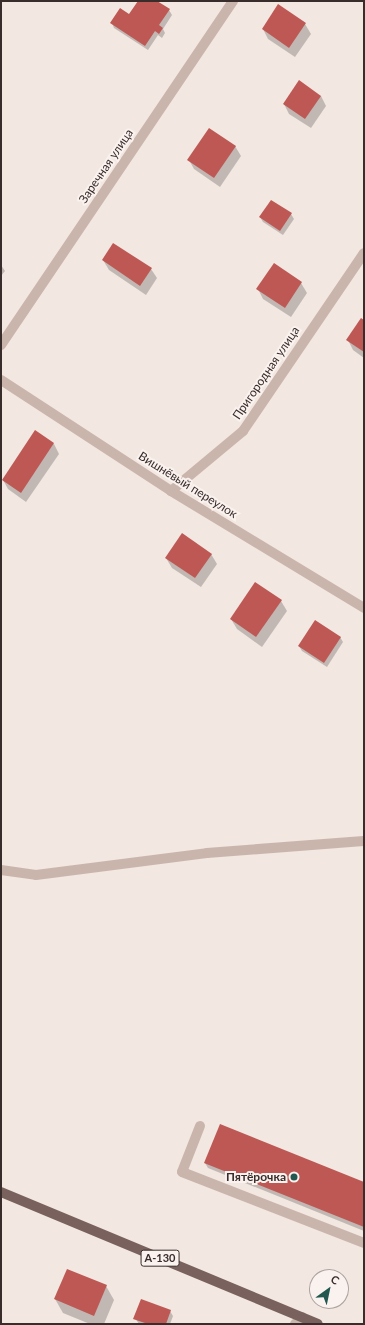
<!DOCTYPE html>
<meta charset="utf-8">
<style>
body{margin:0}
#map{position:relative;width:365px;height:1325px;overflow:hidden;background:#f2e7e1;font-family:Lato,sans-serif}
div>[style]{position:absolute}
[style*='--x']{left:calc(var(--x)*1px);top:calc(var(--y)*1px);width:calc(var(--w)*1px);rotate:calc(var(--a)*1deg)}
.shadow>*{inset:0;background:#0003}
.building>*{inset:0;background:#be5854}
.minor>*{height:10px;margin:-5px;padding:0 5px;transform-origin:5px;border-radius:5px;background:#cab5ad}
.major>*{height:10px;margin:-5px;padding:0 5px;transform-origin:5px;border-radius:5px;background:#79625e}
.dots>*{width:11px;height:11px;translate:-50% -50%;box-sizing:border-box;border:2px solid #faf2ee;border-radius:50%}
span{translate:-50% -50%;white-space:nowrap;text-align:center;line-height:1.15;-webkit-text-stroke:4px #faf2ee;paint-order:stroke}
.shield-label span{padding:1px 3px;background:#faf2ee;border:1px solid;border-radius:3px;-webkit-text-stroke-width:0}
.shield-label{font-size:11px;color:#392d2b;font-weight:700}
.street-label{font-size:12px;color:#392d2b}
.poi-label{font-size:12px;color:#392d2b;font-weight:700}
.right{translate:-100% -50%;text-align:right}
.frame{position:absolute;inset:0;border:2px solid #392d2b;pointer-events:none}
.north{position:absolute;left:309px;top:1269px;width:40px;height:40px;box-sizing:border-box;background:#faf2ee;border:1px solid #ada3a0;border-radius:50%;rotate:33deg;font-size:11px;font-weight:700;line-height:16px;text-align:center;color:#392d2b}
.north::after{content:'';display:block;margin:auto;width:14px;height:18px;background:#235851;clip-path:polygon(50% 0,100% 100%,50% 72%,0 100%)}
</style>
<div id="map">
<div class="shadow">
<div style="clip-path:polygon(139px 1px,156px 1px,169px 10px,172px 15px,163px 29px,165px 33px,162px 38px,158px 35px,148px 50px,114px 28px,112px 23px,129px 16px)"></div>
<div style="clip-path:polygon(305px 24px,311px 34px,295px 57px,268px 39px,263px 29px)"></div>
<div style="clip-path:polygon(321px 96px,326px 106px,311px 128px,289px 114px,284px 104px)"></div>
<div style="clip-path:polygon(235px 146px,241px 156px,220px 187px,194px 169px,189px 160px)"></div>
<div style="clip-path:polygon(291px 214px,294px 219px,283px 235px,263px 222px,260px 217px)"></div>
<div style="clip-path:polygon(103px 260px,151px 269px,157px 278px,146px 295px,109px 270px)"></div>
<div style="clip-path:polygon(1px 265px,5px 271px,1px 276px)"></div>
<div style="clip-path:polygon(274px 265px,301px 283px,307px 293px,291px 317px,263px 299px,258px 289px)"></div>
<div style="clip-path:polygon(364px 321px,364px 358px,353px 350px,348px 340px)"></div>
<div style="clip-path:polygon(35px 432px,54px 444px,59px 454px,26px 502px,8px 489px,3px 480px)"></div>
<div style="clip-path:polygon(211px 554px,217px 564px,201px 587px,172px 568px,166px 558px)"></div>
<div style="clip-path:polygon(281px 601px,287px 611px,262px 647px,237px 629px,231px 619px)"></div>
<div style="clip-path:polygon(340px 637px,343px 642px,327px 667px,302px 651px,299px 646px)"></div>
<div style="clip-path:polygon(205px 1163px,364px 1183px,364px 1231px,208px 1168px)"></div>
<div style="clip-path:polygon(106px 1286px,114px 1300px,104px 1324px,90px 1324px,63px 1313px,55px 1299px)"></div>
<div style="clip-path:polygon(170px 1311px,173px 1316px,170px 1324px,139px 1324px,135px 1318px)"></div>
</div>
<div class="building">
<div style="clip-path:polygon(138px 1px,157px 1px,170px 9px,159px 25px,163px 28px,159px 34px,155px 31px,145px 46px,110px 23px,120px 8px,129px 14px)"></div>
<div style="clip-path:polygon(278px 4px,306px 23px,289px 48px,262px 29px)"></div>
<div style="clip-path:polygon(299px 80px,321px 96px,305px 119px,283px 104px)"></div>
<div style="clip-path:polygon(209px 128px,236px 146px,214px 178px,187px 160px)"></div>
<div style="clip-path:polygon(271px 200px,292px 213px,280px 231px,259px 217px)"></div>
<div style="clip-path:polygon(113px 243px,152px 268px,140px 286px,102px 260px)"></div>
<div style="clip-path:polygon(274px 263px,302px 282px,285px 308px,256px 289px)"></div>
<div style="clip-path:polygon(361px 318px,364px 320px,364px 352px,346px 340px)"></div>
<div style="clip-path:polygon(35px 430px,54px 443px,21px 493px,2px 480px)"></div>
<div style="clip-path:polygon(182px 533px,212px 554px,195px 578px,165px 558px)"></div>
<div style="clip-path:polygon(255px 582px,282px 600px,256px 637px,230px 619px)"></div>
<div style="clip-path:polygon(315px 620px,341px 637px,324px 663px,298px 646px)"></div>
<div style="clip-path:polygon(220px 1124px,364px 1182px,364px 1227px,204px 1163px)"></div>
<div style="clip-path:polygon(67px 1269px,107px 1285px,94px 1316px,54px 1299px)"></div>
<div style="clip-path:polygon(141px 1299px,171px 1310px,166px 1324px,148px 1324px,133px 1319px)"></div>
</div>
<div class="minor">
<div style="--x:1;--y:345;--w:415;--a:-56"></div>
<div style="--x:1;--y:380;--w:203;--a:33.1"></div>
<div style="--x:171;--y:491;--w:226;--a:31.2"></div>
<div style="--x:171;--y:491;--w:94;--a:-39.8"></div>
<div style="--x:243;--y:431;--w:215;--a:-55.8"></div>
<div style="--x:1;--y:870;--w:35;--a:8"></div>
<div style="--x:36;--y:875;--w:172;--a:-7.3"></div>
<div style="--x:207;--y:853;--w:157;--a:-4.4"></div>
<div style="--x:200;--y:1126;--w:49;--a:111.4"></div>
<div style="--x:182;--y:1172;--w:195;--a:21.3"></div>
<div style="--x:295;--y:1324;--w:10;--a:-45"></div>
</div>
<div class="major">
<div style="--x:1;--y:1192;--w:343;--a:22.6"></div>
</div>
<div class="dots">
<div style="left:294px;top:1177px;background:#235851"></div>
</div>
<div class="shield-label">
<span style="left:160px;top:1258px">А-130</span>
</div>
<div class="street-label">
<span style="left:106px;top:166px;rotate:-56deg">Заречная улица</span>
<span style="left:266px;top:373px;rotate:-56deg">Пригородная улица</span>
<span style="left:188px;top:485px;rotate:32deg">Вишнёвый переулок</span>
</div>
<div class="poi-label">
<span class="right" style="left:286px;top:1177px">Пятёрочка</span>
</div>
<div class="frame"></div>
<div class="north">С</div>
</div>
